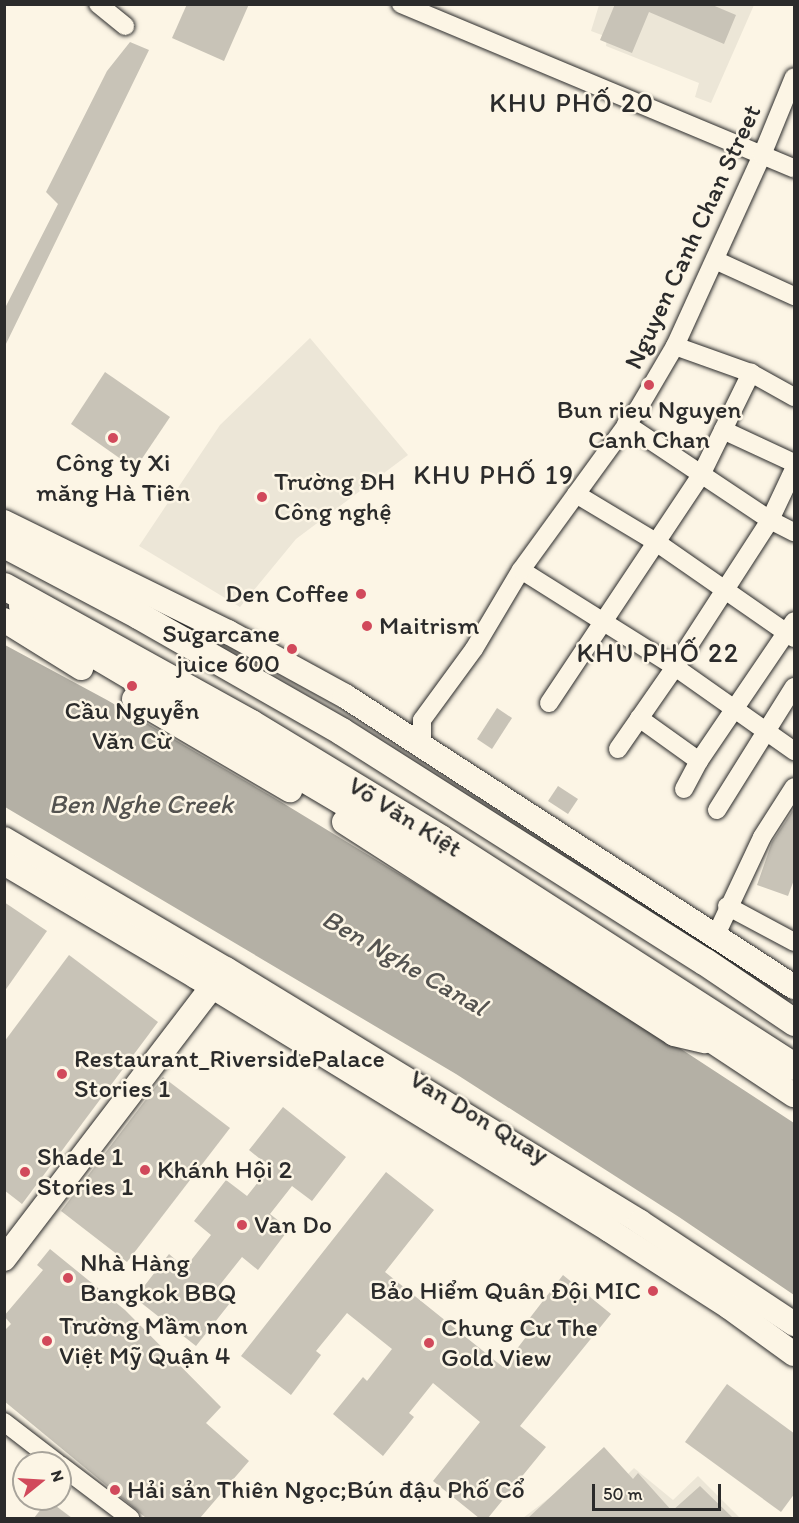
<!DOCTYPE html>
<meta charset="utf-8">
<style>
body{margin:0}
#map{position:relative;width:799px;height:1523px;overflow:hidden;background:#fcf5e5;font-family:Itim,sans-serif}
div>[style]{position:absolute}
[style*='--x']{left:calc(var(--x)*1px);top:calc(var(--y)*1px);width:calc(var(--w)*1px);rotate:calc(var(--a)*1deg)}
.built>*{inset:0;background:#ece6d7}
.water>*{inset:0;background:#b4b0a5}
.building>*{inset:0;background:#c8c3b7}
.roads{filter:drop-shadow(0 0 2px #2b2b2b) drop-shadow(0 0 2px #2b2b2b)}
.minor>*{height:18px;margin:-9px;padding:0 9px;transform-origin:9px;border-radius:9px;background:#fcf5e5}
.major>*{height:24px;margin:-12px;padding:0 12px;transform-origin:12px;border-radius:12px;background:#fcf5e5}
.highway>*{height:27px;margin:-13.5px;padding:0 13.5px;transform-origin:13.5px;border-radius:13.5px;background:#fcf5e5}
.dots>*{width:16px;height:16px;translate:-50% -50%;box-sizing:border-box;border:3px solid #fcf5e5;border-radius:50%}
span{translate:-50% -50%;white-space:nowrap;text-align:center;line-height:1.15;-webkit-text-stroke:5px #fcf5e5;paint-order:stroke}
.street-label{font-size:26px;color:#2b2b2b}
.poi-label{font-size:26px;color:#2b2b2b}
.left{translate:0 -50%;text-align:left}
.right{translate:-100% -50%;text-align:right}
.neighbourhood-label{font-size:27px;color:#2b2b2b;letter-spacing:1.5px}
.water-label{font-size:27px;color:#545350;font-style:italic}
.frame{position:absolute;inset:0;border:6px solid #2b2b2b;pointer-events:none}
.north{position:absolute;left:12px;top:1451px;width:60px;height:60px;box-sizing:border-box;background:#fcf5e5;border:2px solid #a8a49b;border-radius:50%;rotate:72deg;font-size:16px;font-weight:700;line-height:24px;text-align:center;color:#2b2b2b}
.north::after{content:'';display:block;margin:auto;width:21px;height:27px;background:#d1495b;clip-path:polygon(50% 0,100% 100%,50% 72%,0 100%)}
.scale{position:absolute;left:592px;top:1484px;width:129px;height:27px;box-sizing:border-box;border:3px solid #2b2b2b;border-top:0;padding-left:8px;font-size:18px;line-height:21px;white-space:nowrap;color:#2b2b2b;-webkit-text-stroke:4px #fcf5e5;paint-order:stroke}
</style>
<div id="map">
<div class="built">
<div style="clip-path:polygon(599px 5px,754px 5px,711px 103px,695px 97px,699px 83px,606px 46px,607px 37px,591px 31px)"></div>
<div style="clip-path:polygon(310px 338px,408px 455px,296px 539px,240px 607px,139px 546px,220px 425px)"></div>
<div style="clip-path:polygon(634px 1468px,673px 1500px,698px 1476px,740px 1518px,523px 1518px,561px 1489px,618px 1484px)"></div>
</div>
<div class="water">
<div style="clip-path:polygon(5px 645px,107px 700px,273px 797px,603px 998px,794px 1123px,794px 1295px,679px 1217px,456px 1074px,5px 807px)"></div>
</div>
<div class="building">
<div style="clip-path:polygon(187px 4px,249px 4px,224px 61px,172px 38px)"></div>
<div style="clip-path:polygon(615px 4px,710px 4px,736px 15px,724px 44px,649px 12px,632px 53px,600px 40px)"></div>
<div style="clip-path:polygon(130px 42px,149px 50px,4px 348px,4px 310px,58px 204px,46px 192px,107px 71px)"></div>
<div style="clip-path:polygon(105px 372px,170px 417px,135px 469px,71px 424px)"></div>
<div style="clip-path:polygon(497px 708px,512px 718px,492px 749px,477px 739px)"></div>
<div style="clip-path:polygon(558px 786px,578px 799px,568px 814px,548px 801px)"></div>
<div style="clip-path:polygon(795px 807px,795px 877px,788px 896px,757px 885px,772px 842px)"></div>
<div style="clip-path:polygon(4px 902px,47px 931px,4px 992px)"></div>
<div style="clip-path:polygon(69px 955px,158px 1022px,22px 1204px,4px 1190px,4px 1042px)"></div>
<div style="clip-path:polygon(163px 1077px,230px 1128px,127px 1262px,61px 1211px)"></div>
<div style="clip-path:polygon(283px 1107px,346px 1157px,312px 1201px,292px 1186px,270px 1214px,289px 1229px,258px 1270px,242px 1257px,215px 1291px,230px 1303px,196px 1346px,135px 1298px,169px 1254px,185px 1268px,211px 1235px,194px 1221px,226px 1180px,247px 1196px,270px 1167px,249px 1150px)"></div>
<div style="clip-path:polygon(386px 1172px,434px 1210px,385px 1272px,503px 1367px,526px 1337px,519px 1332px,563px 1275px,611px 1314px,520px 1426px,546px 1447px,488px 1518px,479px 1518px,433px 1481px,480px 1422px,433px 1383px,409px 1413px,414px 1417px,383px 1456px,333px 1414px,363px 1377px,367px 1381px,392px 1349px,347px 1313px,316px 1351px,321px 1355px,291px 1395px,241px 1356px)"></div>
<div style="clip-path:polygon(50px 1249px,125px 1310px,221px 1407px,206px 1423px,249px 1461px,200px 1518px,146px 1518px,4px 1401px,4px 1331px,11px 1324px,4px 1316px,43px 1270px,37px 1265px)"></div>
<div style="clip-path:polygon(727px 1384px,795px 1434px,795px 1493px,781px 1512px,685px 1442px)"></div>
<div style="clip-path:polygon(604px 1447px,633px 1479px,638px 1473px,672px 1511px,700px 1486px,733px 1518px,528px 1518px)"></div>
<div style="clip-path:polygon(48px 1500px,72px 1518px,34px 1518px)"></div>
</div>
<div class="roads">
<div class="minor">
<div style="--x:98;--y:4;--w:35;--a:39"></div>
<div style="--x:401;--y:4;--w:426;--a:22.7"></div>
<div style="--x:715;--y:260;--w:87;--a:24.5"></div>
<div style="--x:675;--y:346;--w:81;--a:19.6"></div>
<div style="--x:751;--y:373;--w:49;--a:29.2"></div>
<div style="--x:626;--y:424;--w:173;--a:33.7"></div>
<div style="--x:770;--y:520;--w:27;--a:27"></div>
<div style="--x:723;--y:430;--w:78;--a:24.9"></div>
<div style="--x:576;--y:494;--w:93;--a:31"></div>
<div style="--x:656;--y:542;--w:168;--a:34.8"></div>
<div style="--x:521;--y:570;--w:182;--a:32.2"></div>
<div style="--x:675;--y:667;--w:146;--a:35.2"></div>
<div style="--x:549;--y:703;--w:274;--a:-56.3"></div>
<div style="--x:701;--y:475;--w:114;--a:-63.9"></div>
<div style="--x:639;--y:718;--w:74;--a:35.6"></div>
<div style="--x:422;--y:746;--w:26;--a:-90"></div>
<div style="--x:422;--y:720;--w:88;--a:-53.8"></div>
<div style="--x:474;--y:649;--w:92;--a:-59.3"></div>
<div style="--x:521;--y:570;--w:199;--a:-54"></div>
<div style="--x:638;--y:409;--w:73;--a:-59.6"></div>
<div style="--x:675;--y:346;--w:210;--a:-65.5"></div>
<div style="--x:762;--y:155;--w:84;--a:-67.7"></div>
<div style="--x:618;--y:749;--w:100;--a:-55.2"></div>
<div style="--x:675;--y:667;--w:175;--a:-57.1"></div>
<div style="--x:770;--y:520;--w:56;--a:-64.8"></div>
<div style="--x:684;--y:789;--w:32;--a:-62"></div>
<div style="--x:699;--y:761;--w:169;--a:-55.8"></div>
<div style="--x:717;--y:810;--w:145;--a:-58"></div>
<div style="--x:727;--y:906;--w:76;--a:28.2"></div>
<div style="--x:715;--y:937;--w:110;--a:-64.8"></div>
<div style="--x:762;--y:837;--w:59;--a:-57.4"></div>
<div style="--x:4;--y:1422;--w:67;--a:37.7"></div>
<div style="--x:60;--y:1465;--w:88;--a:37.1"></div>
</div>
<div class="major">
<div style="--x:4;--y:522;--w:250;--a:26.2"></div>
<div style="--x:228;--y:632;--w:133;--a:28.7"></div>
<div style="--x:345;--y:696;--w:535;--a:32.95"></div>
<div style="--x:21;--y:606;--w:55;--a:36.9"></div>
<div style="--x:65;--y:639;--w:432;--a:30.6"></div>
<div style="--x:437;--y:859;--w:428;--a:33.5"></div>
<div style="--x:4;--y:620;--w:91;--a:31.9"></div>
<div style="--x:134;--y:699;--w:181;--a:30.3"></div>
<div style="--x:344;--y:822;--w:392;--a:32.7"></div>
<div style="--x:674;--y:1034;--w:32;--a:13"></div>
<div style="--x:4;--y:839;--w:257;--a:30.4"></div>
<div style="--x:226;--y:969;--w:485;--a:31.4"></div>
<div style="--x:640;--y:1222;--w:185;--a:33.5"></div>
<div style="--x:4;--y:863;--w:222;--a:30.6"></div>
<div style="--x:195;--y:976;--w:486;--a:31.5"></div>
<div style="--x:609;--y:1230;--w:143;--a:32.7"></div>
<div style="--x:729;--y:1307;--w:80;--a:35.9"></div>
<div style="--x:4;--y:1259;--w:357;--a:-52.6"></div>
</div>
<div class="highway">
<div style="--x:4;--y:544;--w:152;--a:27.9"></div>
<div style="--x:138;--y:615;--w:234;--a:29.7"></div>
<div style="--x:341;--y:731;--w:430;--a:32.4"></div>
<div style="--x:704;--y:961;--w:109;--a:34.1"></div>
<div style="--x:4;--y:586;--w:282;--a:29"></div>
<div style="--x:251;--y:723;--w:221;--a:31.3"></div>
<div style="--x:440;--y:838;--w:421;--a:32.8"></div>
</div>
</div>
<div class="dots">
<div style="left:649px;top:385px;background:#d1495b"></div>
<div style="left:113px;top:438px;background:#d1495b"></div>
<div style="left:262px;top:497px;background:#d1495b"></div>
<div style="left:361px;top:594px;background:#d1495b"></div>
<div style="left:367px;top:626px;background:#d1495b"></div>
<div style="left:292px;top:649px;background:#d1495b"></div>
<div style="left:132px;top:686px;background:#d1495b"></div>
<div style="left:62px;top:1074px;background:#d1495b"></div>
<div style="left:145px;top:1170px;background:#d1495b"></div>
<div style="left:25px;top:1172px;background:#d1495b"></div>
<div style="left:242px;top:1225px;background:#d1495b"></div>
<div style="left:68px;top:1278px;background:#d1495b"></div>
<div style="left:653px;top:1291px;background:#d1495b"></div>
<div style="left:47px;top:1341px;background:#d1495b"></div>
<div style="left:429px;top:1343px;background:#d1495b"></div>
<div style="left:115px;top:1490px;background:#d1495b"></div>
</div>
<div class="street-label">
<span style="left:693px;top:237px;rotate:-65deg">Nguyen Canh Chan Street</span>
<span style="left:405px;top:817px;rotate:32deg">Võ Văn Kiệt</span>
<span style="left:479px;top:1117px;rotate:31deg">Van Don Quay</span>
</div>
<div class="poi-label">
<span style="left:649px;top:425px">Bun rieu Nguyen<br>Canh Chan</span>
<span style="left:113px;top:478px">Công ty Xi<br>măng Hà Tiên</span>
<span class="left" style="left:274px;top:497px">Trường ĐH<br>Công nghệ</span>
<span class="right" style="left:349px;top:594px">Den Coffee</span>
<span class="left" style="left:379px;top:626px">Maitrism</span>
<span class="right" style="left:280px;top:649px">Sugarcane<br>juice 600</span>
<span style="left:132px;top:726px">Cầu Nguyễn<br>Văn Cừ</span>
<span class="left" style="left:74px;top:1074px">Restaurant_RiversidePalace<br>Stories 1</span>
<span class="left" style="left:37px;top:1172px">Shade 1<br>Stories 1</span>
<span class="left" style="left:157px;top:1170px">Khánh Hội 2</span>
<span class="left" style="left:254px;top:1225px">Van Do</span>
<span class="left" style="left:80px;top:1278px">Nhà Hàng<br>Bangkok BBQ</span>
<span class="right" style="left:641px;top:1291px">Bảo Hiểm Quân Đội MIC</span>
<span class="left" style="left:59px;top:1341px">Trường Mầm non<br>Việt Mỹ Quận 4</span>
<span class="left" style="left:441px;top:1343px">Chung Cư The<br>Gold View</span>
<span class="left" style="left:127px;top:1490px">Hải sản Thiên Ngọc;Bún đậu Phố Cổ</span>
</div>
<div class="neighbourhood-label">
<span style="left:572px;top:103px">KHU PHỐ 20</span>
<span style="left:494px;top:475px">KHU PHỐ 19</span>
<span style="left:658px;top:653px">KHU PHỐ 22</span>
</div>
<div class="water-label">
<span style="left:141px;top:804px">Ben Nghe Creek</span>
<span style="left:405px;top:962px;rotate:30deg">Ben Nghe Canal</span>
</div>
<div class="frame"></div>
<div class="north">N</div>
<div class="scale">50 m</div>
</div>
